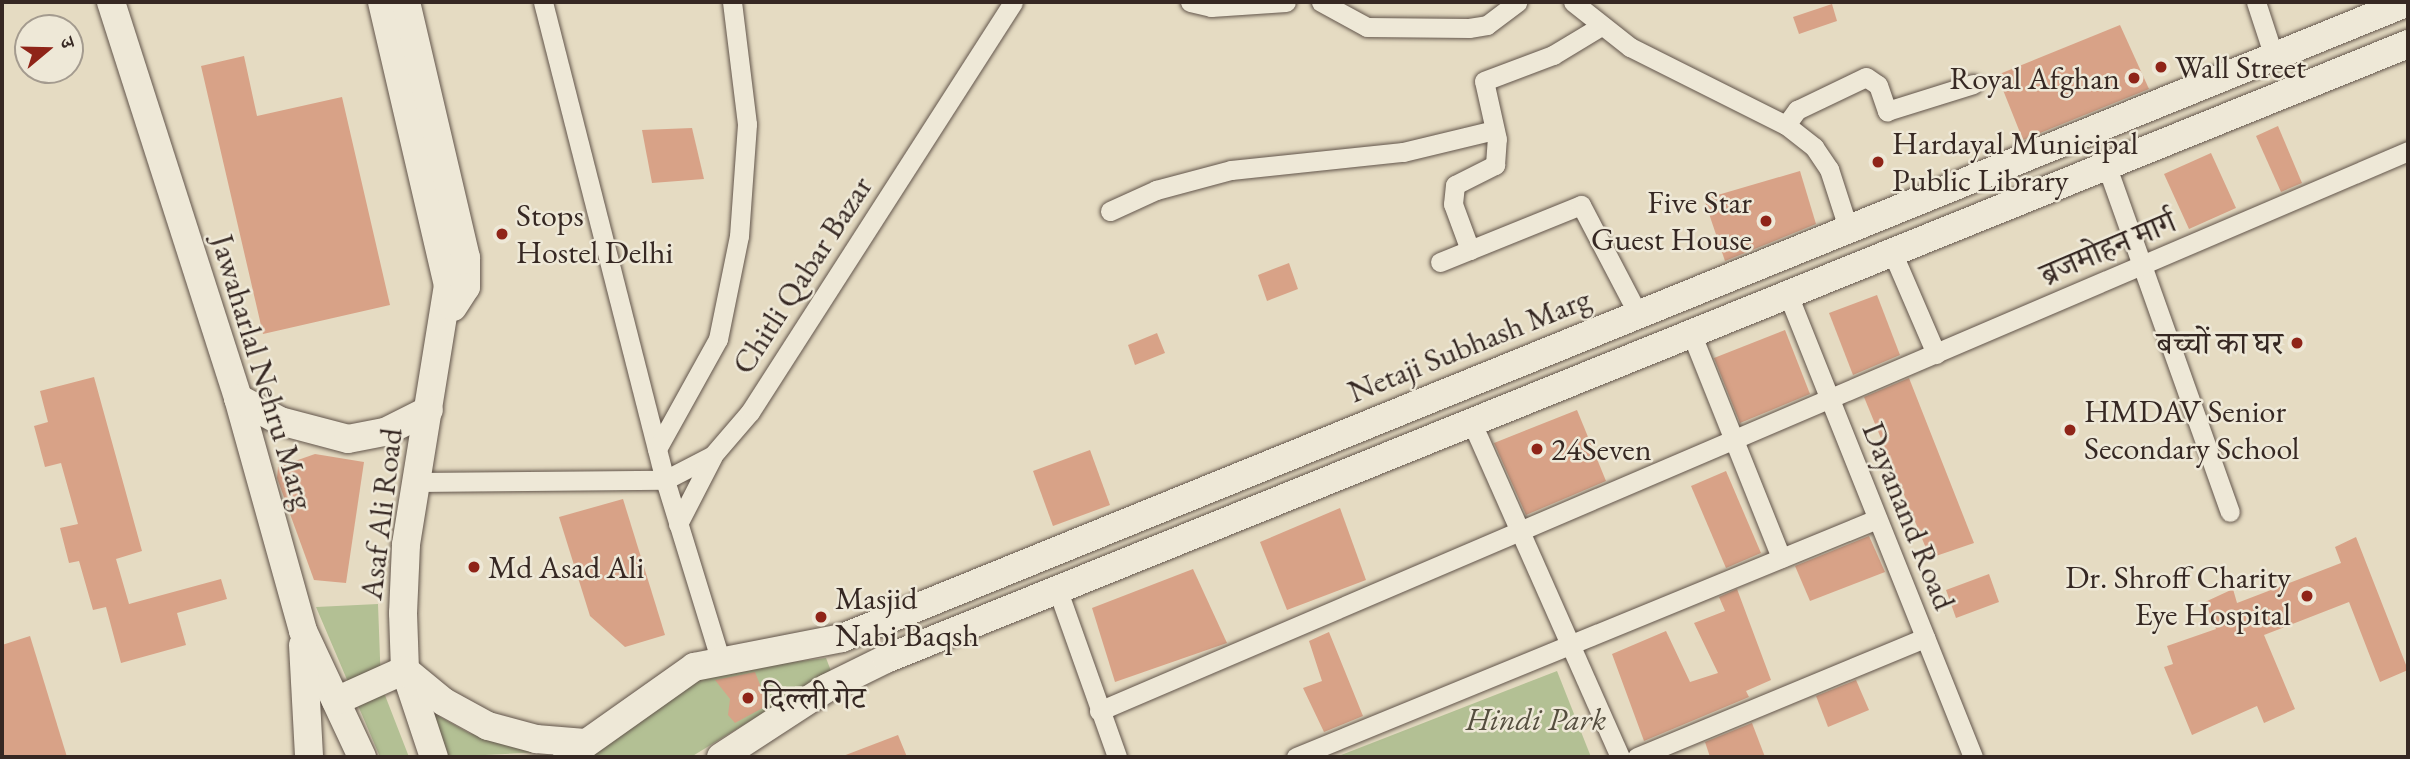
<!DOCTYPE html>
<meta charset="utf-8">
<style>
body{margin:0}
#map{position:relative;width:2410px;height:759px;overflow:hidden;background:#e5dbc2;font-family:"EB Garamond","Noto Serif Devanagari",serif}
div>[style]{position:absolute}
[style*='--x']{left:calc(var(--x)*1px);top:calc(var(--y)*1px);width:calc(var(--w)*1px);rotate:calc(var(--a)*1deg)}
.green>*{inset:0;background:#b3c094}
.building>*{inset:0;background:#d8a287}
.roads{filter:drop-shadow(0 0 2px #62554b) drop-shadow(0 0 2px #62554b)}
.minor>*{height:19px;margin:-9.5px;padding:0 9.5px;transform-origin:9.5px;border-radius:9.5px;background:#eee8d7}
.secondary>*{height:28px;margin:-14px;padding:0 14px;transform-origin:14px;border-radius:14px;background:#eee8d7}
.dots>*{width:19px;height:19px;translate:-50% -50%;box-sizing:border-box;border:4px solid #eee8d7;border-radius:50%}
span{translate:-50% -50%;white-space:nowrap;text-align:center;line-height:1.15;-webkit-text-stroke:5px #eee8d7;paint-order:stroke}
.poi-label{font-size:32px;color:#362823}
.left{translate:0 -50%;text-align:left}
.right{translate:-100% -50%;text-align:right}
.street-label{font-size:32px;color:#362823}
.park-label{font-size:32px;color:#554e3f;font-style:italic}
.frame{position:absolute;inset:0;border:4px solid #362823;pointer-events:none}
.north{position:absolute;left:14px;top:14px;width:70px;height:70px;box-sizing:border-box;background:#eee8d7;border:2px solid #a49b8f;border-radius:50%;rotate:71deg;font-size:19px;font-weight:700;line-height:28px;text-align:center;color:#362823}
.north::after{content:'';display:block;margin:auto;width:24px;height:32px;background:#8f2418;clip-path:polygon(50% 0,100% 100%,50% 72%,0 100%)}
</style>
<div id="map">
<div class="green">
<div style="clip-path:polygon(378px 604px,381px 685px,409px 757px,380px 757px,316px 607px)"></div>
<div style="clip-path:polygon(826px 658px,831px 671px,691px 757px,579px 757px,694px 674px)"></div>
<div style="clip-path:polygon(1557px 671px,1591px 757px,1336px 757px)"></div>
<div style="clip-path:polygon(433px 713px,469px 733px,544px 752px,445px 757px)"></div>
</div>
<div class="building">
<div style="clip-path:polygon(1832px 4px,1837px 21px,1799px 34px,1793px 17px)"></div>
<div style="clip-path:polygon(2120px 25px,2149px 89px,2023px 140px,1997px 75px)"></div>
<div style="clip-path:polygon(244px 56px,257px 116px,342px 97px,390px 305px,263px 334px,201px 66px)"></div>
<div style="clip-path:polygon(2278px 126px,2302px 183px,2281px 192px,2256px 136px)"></div>
<div style="clip-path:polygon(692px 128px,704px 179px,652px 183px,642px 130px)"></div>
<div style="clip-path:polygon(2211px 153px,2236px 208px,2189px 229px,2164px 174px)"></div>
<div style="clip-path:polygon(1800px 171px,1816px 224px,1725px 261px,1704px 199px)"></div>
<div style="clip-path:polygon(1289px 263px,1298px 289px,1267px 301px,1258px 275px)"></div>
<div style="clip-path:polygon(1877px 295px,1900px 355px,1853px 375px,1829px 313px)"></div>
<div style="clip-path:polygon(1785px 330px,1810px 394px,1740px 423px,1714px 358px)"></div>
<div style="clip-path:polygon(1157px 333px,1165px 353px,1135px 365px,1128px 345px)"></div>
<div style="clip-path:polygon(94px 377px,142px 551px,116px 559px,129px 604px,221px 579px,227px 599px,177px 613px,186px 645px,121px 663px,106px 607px,93px 610px,79px 561px,69px 563px,60px 528px,78px 524px,61px 463px,45px 467px,34px 426px,48px 422px,40px 391px)"></div>
<div style="clip-path:polygon(1909px 378px,1974px 543px,1930px 558px,1864px 397px)"></div>
<div style="clip-path:polygon(1577px 410px,1606px 481px,1526px 515px,1494px 443px)"></div>
<div style="clip-path:polygon(1090px 450px,1110px 505px,1053px 526px,1033px 471px)"></div>
<div style="clip-path:polygon(315px 454px,364px 462px,346px 583px,314px 580px,277px 478px,278px 467px)"></div>
<div style="clip-path:polygon(1726px 471px,1761px 553px,1726px 568px,1691px 486px)"></div>
<div style="clip-path:polygon(623px 499px,665px 635px,625px 647px,590px 616px,559px 517px)"></div>
<div style="clip-path:polygon(1340px 508px,1366px 580px,1287px 610px,1260px 542px)"></div>
<div style="clip-path:polygon(1869px 536px,1885px 572px,1810px 601px,1795px 566px)"></div>
<div style="clip-path:polygon(2356px 537px,2408px 670px,2380px 682px,2349px 602px,2264px 635px,2295px 709px,2264px 723px,2257px 706px,2192px 735px,2164px 667px,2173px 664px,2167px 646px,2216px 629px,2205px 602px,2233px 589px,2237px 603px,2341px 563px,2335px 547px)"></div>
<div style="clip-path:polygon(1193px 569px,1227px 643px,1115px 682px,1092px 608px)"></div>
<div style="clip-path:polygon(1989px 574px,1999px 602px,1956px 618px,1946px 590px)"></div>
<div style="clip-path:polygon(1737px 589px,1771px 680px,1746px 691px,1749px 697px,1644px 741px,1612px 654px,1666px 631px,1690px 682px,1718px 673px,1694px 623px,1725px 611px,1719px 597px)"></div>
<div style="clip-path:polygon(1329px 632px,1363px 716px,1324px 732px,1303px 688px,1322px 681px,1309px 641px)"></div>
<div style="clip-path:polygon(30px 636px,67px 757px,2px 757px,2px 645px)"></div>
<div style="clip-path:polygon(755px 672px,768px 705px,735px 723px,728px 715px,730px 699px,715px 680px)"></div>
<div style="clip-path:polygon(1856px 680px,1869px 710px,1828px 727px,1816px 696px)"></div>
<div style="clip-path:polygon(1752px 723px,1765px 757px,1710px 757px,1705px 742px)"></div>
<div style="clip-path:polygon(898px 735px,907px 757px,843px 757px,843px 756px)"></div>
</div>
<div class="roads">
<div class="minor">
<div style="--x:543;--y:2;--w:493;--a:75.7"></div>
<div style="--x:665;--y:480;--w:187;--a:72.9"></div>
<div style="--x:1190;--y:2;--w:22;--a:13"></div>
<div style="--x:1211;--y:7;--w:75;--a:-3.8"></div>
<div style="--x:1321;--y:2;--w:52;--a:28.5"></div>
<div style="--x:1367;--y:27;--w:102;--a:0.6"></div>
<div style="--x:1469;--y:28;--w:18;--a:-9"></div>
<div style="--x:1487;--y:25;--w:38;--a:-37"></div>
<div style="--x:1573;--y:2;--w:73;--a:38.3"></div>
<div style="--x:1630;--y:47;--w:174;--a:26.6"></div>
<div style="--x:1786;--y:125;--w:36;--a:38"></div>
<div style="--x:1814;--y:147;--w:27;--a:56"></div>
<div style="--x:1829;--y:169;--w:62;--a:72.1"></div>
<div style="--x:2256;--y:2;--w:58;--a:71.9"></div>
<div style="--x:1786;--y:125;--w:19;--a:-54"></div>
<div style="--x:1797;--y:110;--w:76;--a:-25.6"></div>
<div style="--x:1866;--y:77;--w:14;--a:34"></div>
<div style="--x:1878;--y:85;--w:28;--a:71"></div>
<div style="--x:1887;--y:111;--w:90;--a:-17.4"></div>
<div style="--x:2107;--y:167;--w:366;--a:70.4"></div>
<div style="--x:1110;--y:211;--w:51;--a:-24.5"></div>
<div style="--x:1156;--y:190;--w:78;--a:-14.9"></div>
<div style="--x:1231;--y:170;--w:173;--a:-6"></div>
<div style="--x:1403;--y:152;--w:94;--a:-13.6"></div>
<div style="--x:1470;--y:250;--w:49;--a:-110.3"></div>
<div style="--x:1453;--y:204;--w:19;--a:-84"></div>
<div style="--x:1455;--y:185;--w:45;--a:-26.6"></div>
<div style="--x:1495;--y:165;--w:26;--a:-86"></div>
<div style="--x:1497;--y:139;--w:59;--a:-102.6"></div>
<div style="--x:1484;--y:81;--w:74;--a:-20.6"></div>
<div style="--x:1553;--y:55;--w:52;--a:-31"></div>
<div style="--x:1893;--y:254;--w:109;--a:66.7"></div>
<div style="--x:1440;--y:262;--w:152;--a:-22"></div>
<div style="--x:1581;--y:205;--w:123;--a:62.4"></div>
<div style="--x:1789;--y:297;--w:495;--a:68.2"></div>
<div style="--x:1692;--y:335;--w:240;--a:68.2"></div>
<div style="--x:1472;--y:423;--w:365;--a:66.1"></div>
<div style="--x:657;--y:449;--w:126;--a:-61"></div>
<div style="--x:718;--y:339;--w:105;--a:-78.5"></div>
<div style="--x:739;--y:236;--w:112;--a:-85.9"></div>
<div style="--x:747;--y:124;--w:123;--a:-97"></div>
<div style="--x:417;--y:482;--w:248;--a:-0.5"></div>
<div style="--x:665;--y:480;--w:54;--a:-27.5"></div>
<div style="--x:713;--y:455;--w:57;--a:-49.3"></div>
<div style="--x:750;--y:412;--w:487;--a:-57.3"></div>
<div style="--x:678;--y:524;--w:76;--a:-62.8"></div>
<div style="--x:1058;--y:591;--w:176;--a:70.4"></div>
<div style="--x:1099;--y:711;--w:1424;--a:-23.16"></div>
<div style="--x:1296;--y:757;--w:628;--a:-22.28"></div>
<div style="--x:1637;--y:757;--w:312;--a:-22.5"></div>
</div>
<div class="secondary">
<div style="--x:111;--y:2;--w:416;--a:72.2"></div>
<div style="--x:238;--y:398;--w:242;--a:74.4"></div>
<div style="--x:303;--y:631;--w:139;--a:64.9"></div>
<div style="--x:382;--y:2;--w:291;--a:76.9"></div>
<div style="--x:448;--y:285;--w:263;--a:99.2"></div>
<div style="--x:406;--y:545;--w:68;--a:92.5"></div>
<div style="--x:403;--y:613;--w:57;--a:88"></div>
<div style="--x:405;--y:670;--w:92;--a:71.6"></div>
<div style="--x:406;--y:2;--w:263;--a:76.8"></div>
<div style="--x:466;--y:258;--w:29;--a:90"></div>
<div style="--x:466;--y:287;--w:24;--a:123"></div>
<div style="--x:238;--y:398;--w:48;--a:28.7"></div>
<div style="--x:280;--y:421;--w:70;--a:14.8"></div>
<div style="--x:348;--y:439;--w:38;--a:-11"></div>
<div style="--x:385;--y:432;--w:49;--a:-26.6"></div>
<div style="--x:303;--y:645;--w:112;--a:86.9"></div>
<div style="--x:336;--y:701;--w:76;--a:-24.2"></div>
<div style="--x:405;--y:670;--w:50;--a:39.4"></div>
<div style="--x:444;--y:702;--w:50;--a:28.6"></div>
<div style="--x:488;--y:726;--w:50;--a:15.2"></div>
<div style="--x:536;--y:739;--w:49;--a:4.7"></div>
<div style="--x:567;--y:757;--w:156;--a:-35.3"></div>
<div style="--x:694;--y:667;--w:151;--a:-11.1"></div>
<div style="--x:842;--y:638;--w:1690;--a:-22.1"></div>
<div style="--x:721;--y:757;--w:126;--a:-33.1"></div>
<div style="--x:827;--y:688;--w:66;--a:-26.2"></div>
<div style="--x:886;--y:659;--w:1642;--a:-22"></div>
</div>
</div>
<div class="dots">
<div style="left:2161px;top:67px;background:#8f2418"></div>
<div style="left:2134px;top:78px;background:#8f2418"></div>
<div style="left:1878px;top:162px;background:#8f2418"></div>
<div style="left:1766px;top:221px;background:#8f2418"></div>
<div style="left:502px;top:234px;background:#8f2418"></div>
<div style="left:2297px;top:343px;background:#8f2418"></div>
<div style="left:2070px;top:430px;background:#8f2418"></div>
<div style="left:1537px;top:449px;background:#8f2418"></div>
<div style="left:474px;top:567px;background:#8f2418"></div>
<div style="left:2307px;top:596px;background:#8f2418"></div>
<div style="left:821px;top:617px;background:#8f2418"></div>
<div style="left:748px;top:698px;background:#8f2418"></div>
</div>
<div class="poi-label">
<span class="left" style="left:2175px;top:67px">Wall Street</span>
<span class="right" style="left:2120px;top:78px">Royal Afghan</span>
<span class="left" style="left:1892px;top:162px">Hardayal Municipal<br>Public Library</span>
<span class="right" style="left:1752px;top:221px">Five Star<br>Guest House</span>
<span class="left" style="left:516px;top:234px">Stops<br>Hostel Delhi</span>
<span class="right" style="left:2283px;top:343px">बच्चों का घर</span>
<span class="left" style="left:2084px;top:430px">HMDAV Senior<br>Secondary School</span>
<span class="left" style="left:1551px;top:449px">24Seven</span>
<span class="left" style="left:488px;top:567px">Md Asad Ali</span>
<span class="right" style="left:2291px;top:596px">Dr. Shroff Charity<br>Eye Hospital</span>
<span class="left" style="left:835px;top:617px">Masjid<br>Nabi Baqsh</span>
<span class="left" style="left:762px;top:698px">दिल्ली गेट</span>
</div>
<div class="street-label">
<span style="left:2108px;top:248px;rotate:-23deg">ब्रजमोहन मार्ग</span>
<span style="left:802px;top:275px;rotate:-57deg">Chitli Qabar Bazar</span>
<span style="left:1469px;top:345px;rotate:-22deg">Netaji Subhash Marg</span>
<span style="left:263px;top:372px;rotate:73deg">Jawaharlal Nehru Marg</span>
<span style="left:381px;top:514px;rotate:-83deg">Asaf Ali Road</span>
<span style="left:1909px;top:516px;rotate:68deg">Dayanand Road</span>
</div>
<div class="park-label">
<span style="left:1536px;top:719px">Hindi Park</span>
</div>
<div class="frame"></div>
<div class="north">उ</div>
</div>
